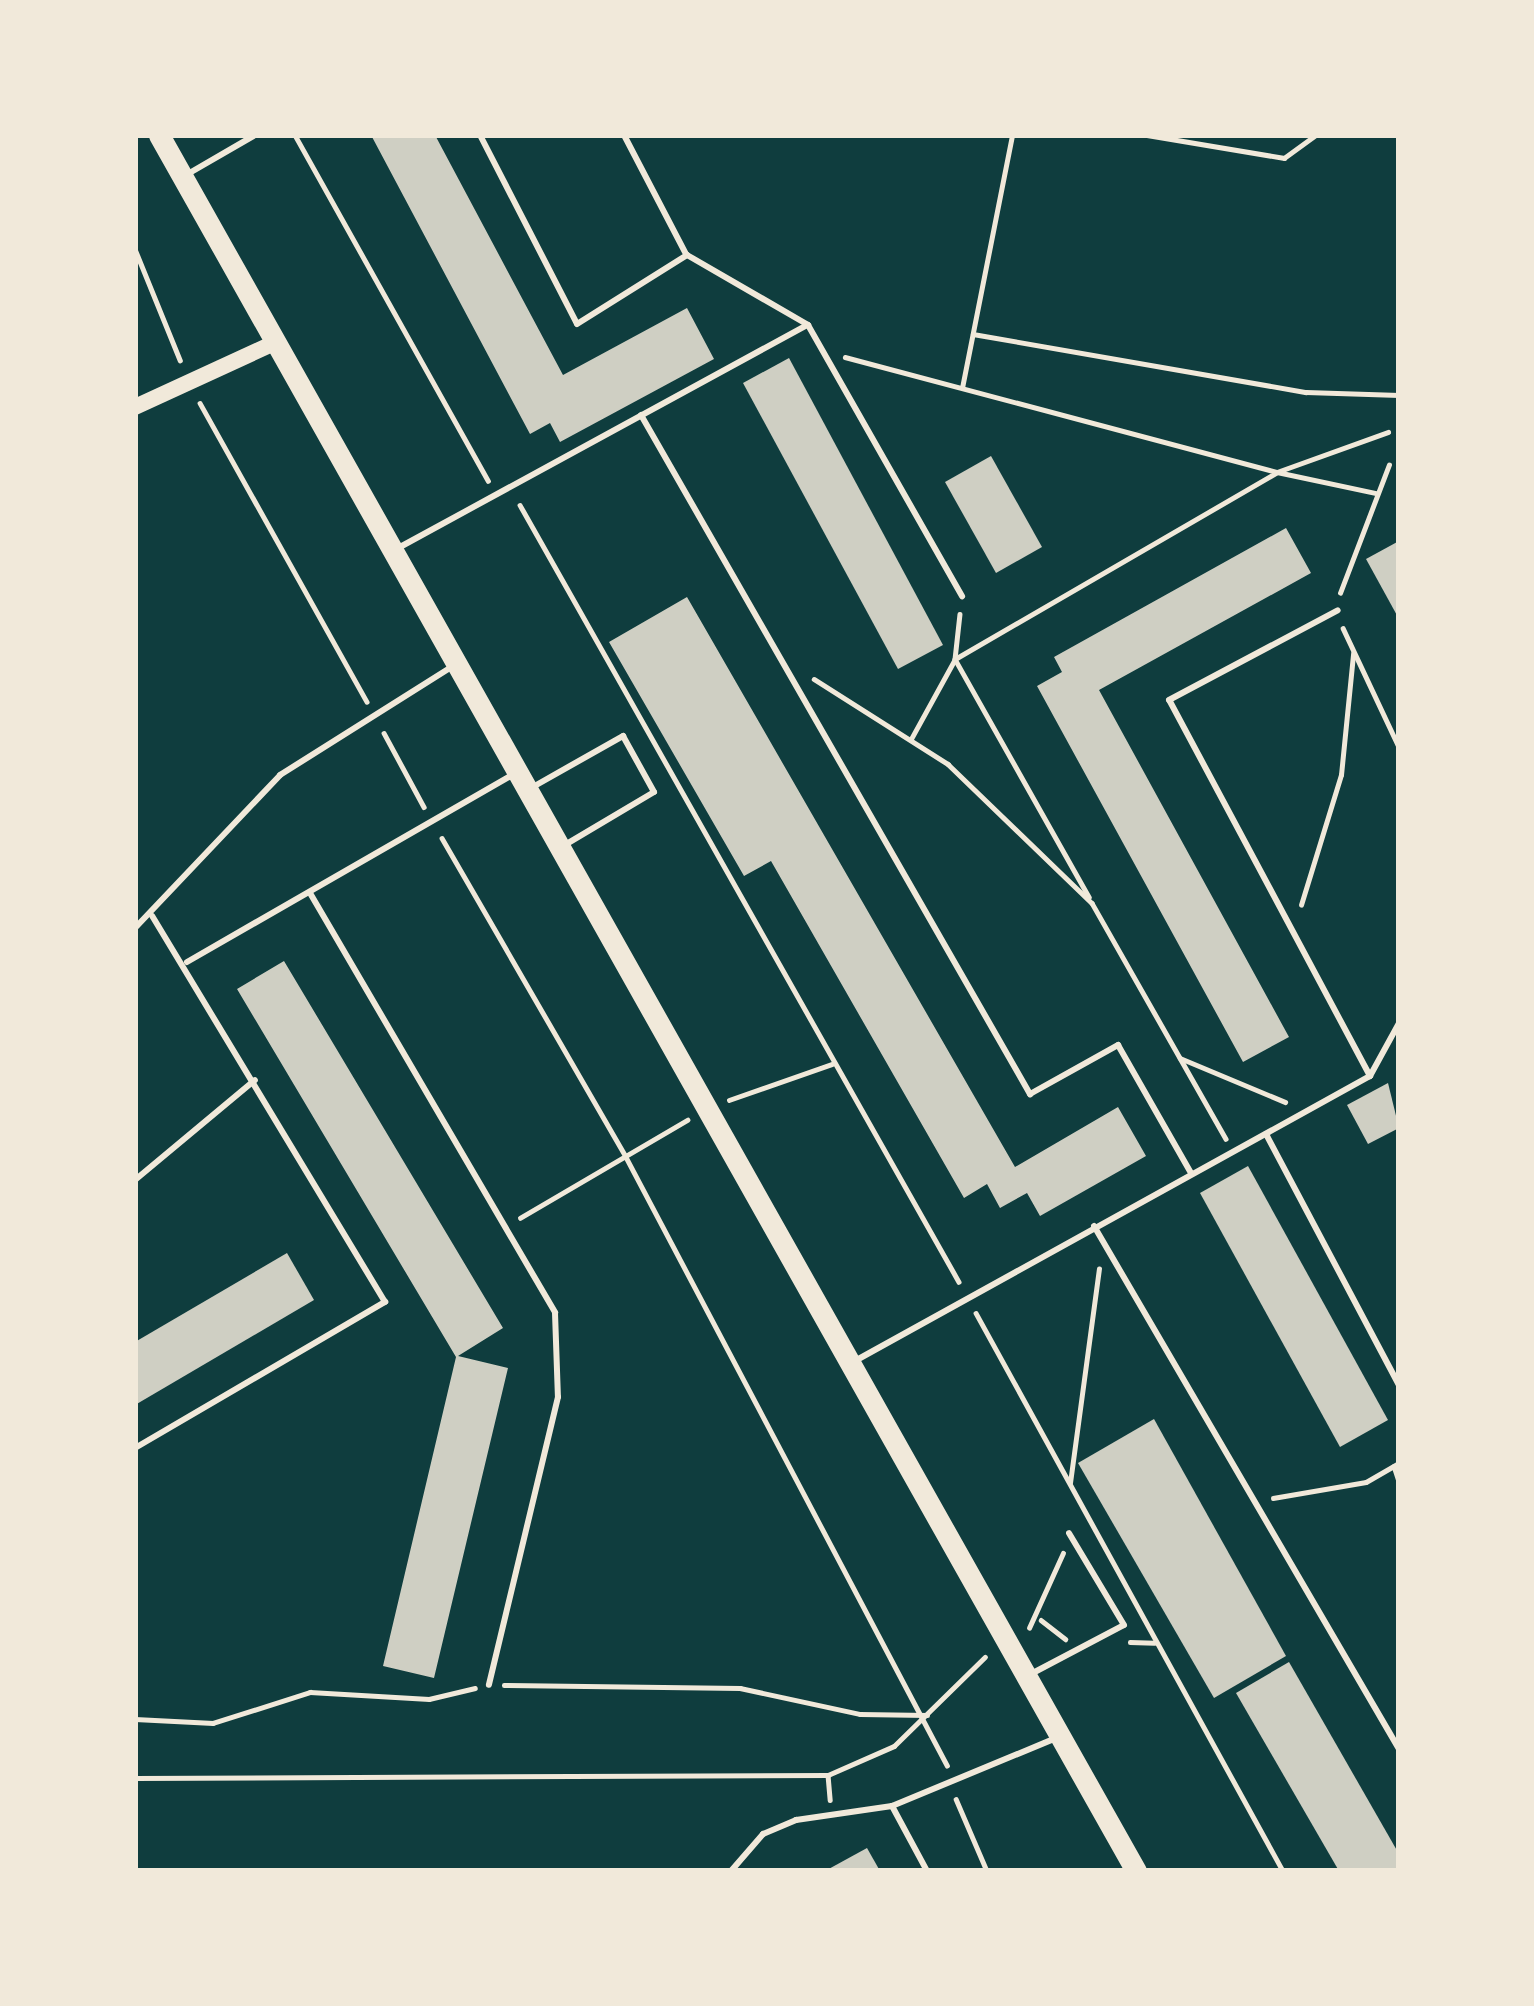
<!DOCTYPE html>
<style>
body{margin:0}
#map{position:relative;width:1534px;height:2006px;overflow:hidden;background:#0f3d3e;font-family:"Exo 2",sans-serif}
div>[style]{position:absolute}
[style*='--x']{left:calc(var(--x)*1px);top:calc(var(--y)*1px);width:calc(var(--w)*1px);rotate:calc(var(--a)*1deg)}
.building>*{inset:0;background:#cfcfc3}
.path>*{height:4.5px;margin:-2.25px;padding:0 2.25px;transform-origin:2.25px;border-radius:2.25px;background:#f1e9da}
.service>*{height:6px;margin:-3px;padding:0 3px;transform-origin:3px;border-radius:3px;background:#f1e9da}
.tertiary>*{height:16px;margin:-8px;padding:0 8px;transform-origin:8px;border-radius:8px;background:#f1e9da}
.primary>*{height:21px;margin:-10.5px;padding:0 10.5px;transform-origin:10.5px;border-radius:10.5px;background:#f1e9da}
span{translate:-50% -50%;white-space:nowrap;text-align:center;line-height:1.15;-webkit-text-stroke:12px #f1e9da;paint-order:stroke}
.frame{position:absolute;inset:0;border:138px solid #f1e9da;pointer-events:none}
</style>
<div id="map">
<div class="building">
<div style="clip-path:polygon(371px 135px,435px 135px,563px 375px,687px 308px,714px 359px,560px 442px,550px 423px,530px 434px)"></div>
<div style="clip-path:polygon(789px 358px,943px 645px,898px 669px,743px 383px)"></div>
<div style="clip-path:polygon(991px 456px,1042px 547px,996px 573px,945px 482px)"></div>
<div style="clip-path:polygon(1286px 528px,1311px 573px,1099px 690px,1289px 1037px,1243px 1062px,1037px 686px,1062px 672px,1054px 657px)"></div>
<div style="clip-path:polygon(1399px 541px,1399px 619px,1366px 559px)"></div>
<div style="clip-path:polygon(687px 597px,1015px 1167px,1118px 1107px,1146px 1156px,1040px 1216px,1027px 1193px,1000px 1208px,987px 1184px,964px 1198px,771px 861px,744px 876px,609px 642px)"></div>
<div style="clip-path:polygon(284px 961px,503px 1328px,458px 1356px,508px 1368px,434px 1678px,383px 1666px,456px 1357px,237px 989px)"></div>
<div style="clip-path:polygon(1388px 1083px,1399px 1128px,1368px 1144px,1347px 1105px)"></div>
<div style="clip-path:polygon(1248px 1166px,1388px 1420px,1340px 1447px,1200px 1193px)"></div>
<div style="clip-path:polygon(287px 1253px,314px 1300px,135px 1405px,135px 1342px)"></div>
<div style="clip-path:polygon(1154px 1419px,1286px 1656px,1214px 1698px,1078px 1463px)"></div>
<div style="clip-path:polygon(1289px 1662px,1399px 1854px,1399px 1871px,1339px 1871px,1236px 1693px)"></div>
<div style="clip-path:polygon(867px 1848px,880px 1871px,825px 1871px)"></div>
</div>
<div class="path">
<div style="--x:295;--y:135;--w:396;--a:60.8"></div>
<div style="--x:1147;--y:135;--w:139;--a:9.5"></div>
<div style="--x:1284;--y:158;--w:39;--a:-36"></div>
<div style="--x:135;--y:249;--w:120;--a:67.9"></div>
<div style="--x:973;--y:334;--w:338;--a:9.9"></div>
<div style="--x:1306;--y:392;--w:93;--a:1.8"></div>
<div style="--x:845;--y:357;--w:447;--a:14.9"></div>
<div style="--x:1277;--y:472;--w:118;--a:-19.8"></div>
<div style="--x:962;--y:388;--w:258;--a:-78.8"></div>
<div style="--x:200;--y:403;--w:342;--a:60.8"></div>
<div style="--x:520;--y:505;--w:892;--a:60.53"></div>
<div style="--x:1340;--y:593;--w:137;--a:-69.1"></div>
<div style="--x:960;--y:614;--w:45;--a:96.3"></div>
<div style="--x:955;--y:659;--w:273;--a:60.6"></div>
<div style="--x:1343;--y:628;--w:132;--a:64.8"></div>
<div style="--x:814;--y:679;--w:159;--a:32.4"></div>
<div style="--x:948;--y:764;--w:200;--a:44"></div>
<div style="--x:1092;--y:903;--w:271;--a:60.4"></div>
<div style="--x:384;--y:733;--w:84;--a:61.6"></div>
<div style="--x:911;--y:739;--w:91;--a:-61.2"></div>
<div style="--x:955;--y:659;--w:372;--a:-30.1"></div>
<div style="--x:1277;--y:472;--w:101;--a:12"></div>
<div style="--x:442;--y:838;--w:368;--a:60"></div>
<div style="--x:626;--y:1157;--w:688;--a:62.17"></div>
<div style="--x:1301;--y:905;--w:136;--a:-72.9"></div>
<div style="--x:1341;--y:775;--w:122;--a:-84.3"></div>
<div style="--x:1180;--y:1058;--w:114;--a:22.7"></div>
<div style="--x:729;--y:1100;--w:109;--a:-19.3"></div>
<div style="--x:520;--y:1218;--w:194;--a:-30.4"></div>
<div style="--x:976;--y:1313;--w:637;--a:61.18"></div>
<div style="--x:1394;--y:1466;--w:16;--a:72"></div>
<div style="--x:1070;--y:1483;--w:216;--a:-82.3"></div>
<div style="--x:1273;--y:1498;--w:94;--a:-9.8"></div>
<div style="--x:1366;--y:1482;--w:38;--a:-30"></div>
<div style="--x:1041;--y:1620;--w:31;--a:38"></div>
<div style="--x:1029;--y:1628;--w:82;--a:-65.6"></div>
<div style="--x:1130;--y:1642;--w:24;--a:2"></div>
<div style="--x:504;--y:1685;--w:236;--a:0.7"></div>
<div style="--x:740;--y:1688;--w:123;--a:12.2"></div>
<div style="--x:860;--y:1714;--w:67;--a:0.9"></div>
<div style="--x:135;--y:1719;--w:78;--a:2.9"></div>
<div style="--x:213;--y:1723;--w:102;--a:-17.7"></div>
<div style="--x:310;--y:1692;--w:119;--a:3.4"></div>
<div style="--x:429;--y:1699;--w:47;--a:-13.4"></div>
<div style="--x:828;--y:1775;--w:25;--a:85"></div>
<div style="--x:135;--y:1778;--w:693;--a:-0.25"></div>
<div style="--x:828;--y:1775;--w:72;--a:-23.7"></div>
<div style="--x:894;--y:1746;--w:127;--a:-44.4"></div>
<div style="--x:956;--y:1799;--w:78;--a:66.7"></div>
</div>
<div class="service">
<div style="--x:480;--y:135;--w:212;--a:62.8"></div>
<div style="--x:577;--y:324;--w:130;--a:-32.1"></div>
<div style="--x:687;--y:255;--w:140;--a:30"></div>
<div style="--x:808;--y:325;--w:312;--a:60.4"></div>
<div style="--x:624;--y:135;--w:134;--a:62.5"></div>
<div style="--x:946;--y:135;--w:27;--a:0"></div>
<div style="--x:186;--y:175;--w:80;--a:-30.1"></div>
<div style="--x:641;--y:415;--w:783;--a:60.19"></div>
<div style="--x:1030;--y:1094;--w:101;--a:-29.1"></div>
<div style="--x:1118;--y:1045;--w:147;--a:60.3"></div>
<div style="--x:1399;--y:447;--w:7;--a:90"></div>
<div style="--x:400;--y:547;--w:464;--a:-28.6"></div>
<div style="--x:531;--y:788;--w:106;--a:-29.5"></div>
<div style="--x:623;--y:736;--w:64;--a:61"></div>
<div style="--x:654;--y:792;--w:106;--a:149.3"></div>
<div style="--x:310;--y:893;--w:486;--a:59.7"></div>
<div style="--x:555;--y:1313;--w:84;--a:88"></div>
<div style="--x:558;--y:1397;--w:296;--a:103.5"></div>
<div style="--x:135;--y:928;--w:211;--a:-46.5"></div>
<div style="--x:280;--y:775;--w:204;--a:-32.2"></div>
<div style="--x:187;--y:962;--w:377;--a:-29.9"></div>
<div style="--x:1370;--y:1076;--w:60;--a:-61.3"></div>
<div style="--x:1266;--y:1134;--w:284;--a:62.1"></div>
<div style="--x:135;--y:1180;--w:156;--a:-39.8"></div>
<div style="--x:1094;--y:1226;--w:605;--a:59.75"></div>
<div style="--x:853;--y:1362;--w:591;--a:-28.95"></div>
<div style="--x:1370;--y:1076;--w:426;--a:-118.1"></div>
<div style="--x:1169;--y:700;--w:191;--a:-28"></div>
<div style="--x:135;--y:1448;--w:290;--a:-30.3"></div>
<div style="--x:385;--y:1302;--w:451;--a:-121.1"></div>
<div style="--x:1029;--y:1675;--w:107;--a:-27.8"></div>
<div style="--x:1124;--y:1625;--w:107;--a:-120.9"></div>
<div style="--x:892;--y:1806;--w:74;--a:61.7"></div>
<div style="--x:731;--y:1871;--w:49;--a:-49.1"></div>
<div style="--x:763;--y:1834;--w:36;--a:-23"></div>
<div style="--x:796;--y:1820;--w:97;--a:-8.3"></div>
<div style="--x:892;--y:1806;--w:178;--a:-22.5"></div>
</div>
<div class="tertiary">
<div style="--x:135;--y:407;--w:155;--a:-24.7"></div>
</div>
<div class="primary">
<div style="--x:159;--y:135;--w:1992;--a:60.63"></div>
</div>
<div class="frame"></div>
</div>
